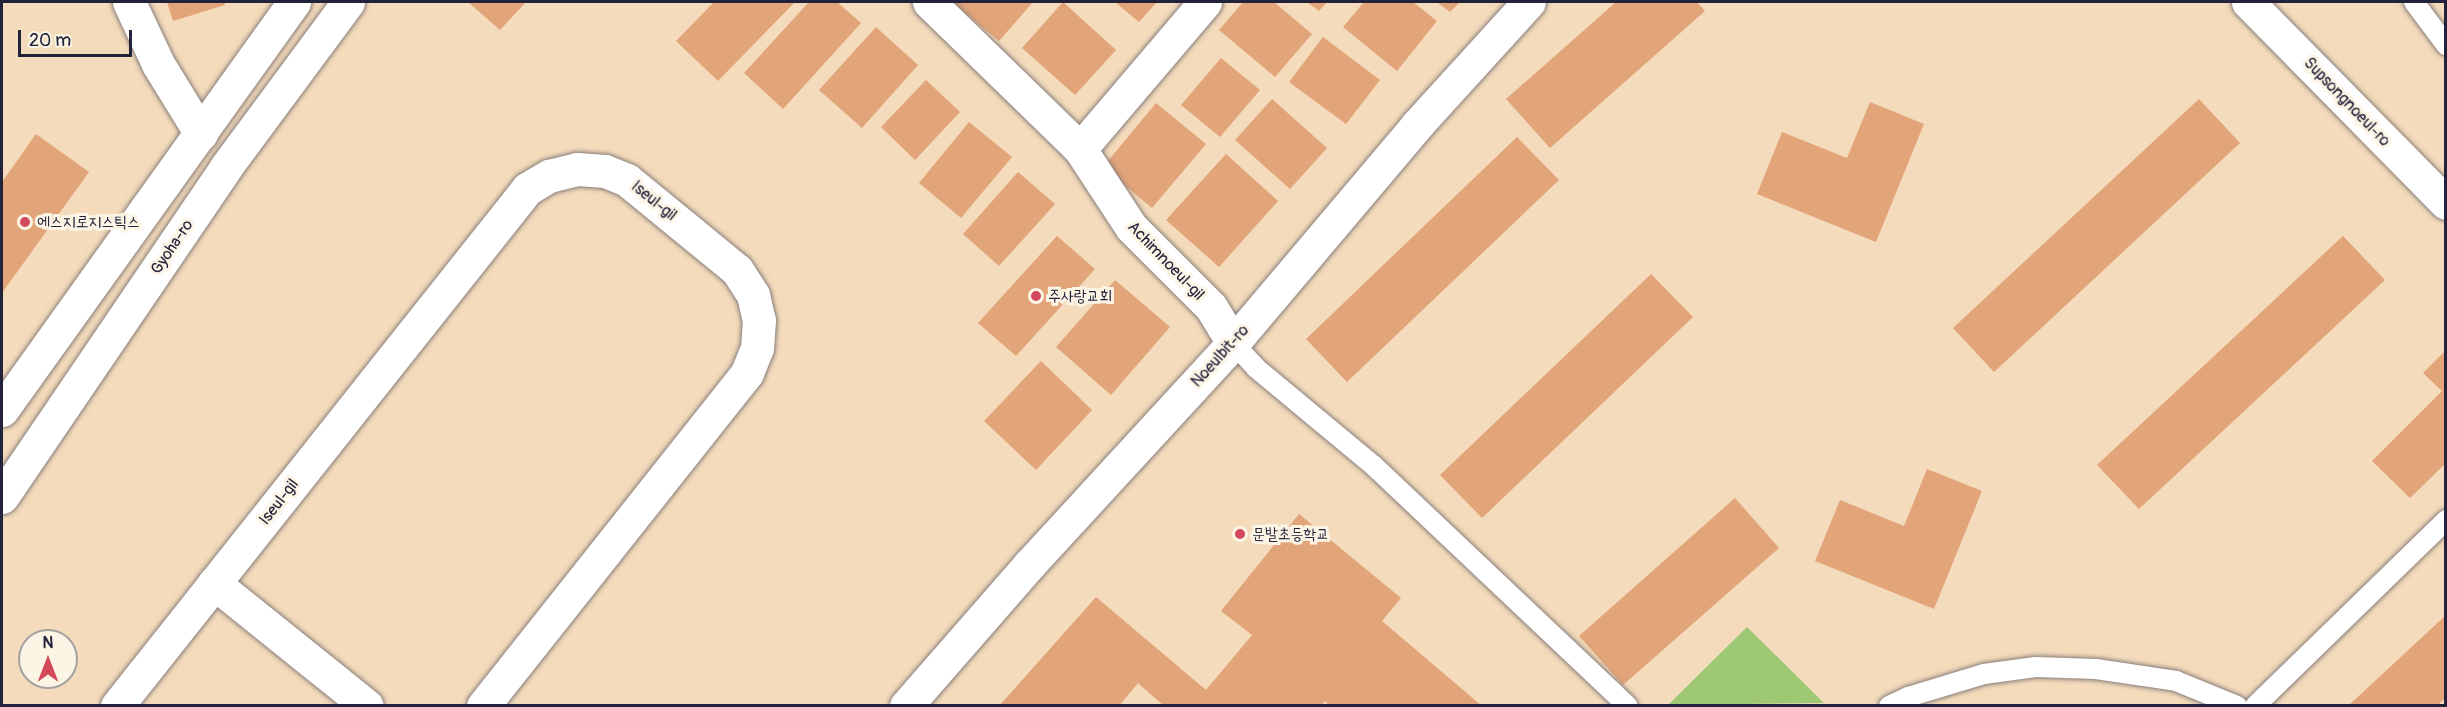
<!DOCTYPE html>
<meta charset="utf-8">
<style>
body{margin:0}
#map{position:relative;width:2447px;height:707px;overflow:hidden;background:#f3dbbb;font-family:Pangolin,"Poor Story",sans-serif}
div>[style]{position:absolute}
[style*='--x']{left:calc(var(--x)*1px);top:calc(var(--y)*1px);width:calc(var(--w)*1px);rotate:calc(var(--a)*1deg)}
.green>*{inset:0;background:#9ec874}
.building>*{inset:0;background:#e2a479}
.roads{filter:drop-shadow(0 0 2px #8a7e7b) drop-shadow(0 0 2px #8a7e7b)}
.service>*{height:20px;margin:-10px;padding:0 10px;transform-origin:10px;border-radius:10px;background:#fff}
.minor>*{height:33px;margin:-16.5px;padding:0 16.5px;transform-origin:16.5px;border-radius:16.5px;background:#fff}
.tertiary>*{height:33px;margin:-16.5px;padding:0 16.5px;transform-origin:16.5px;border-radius:16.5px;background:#fff}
.dots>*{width:16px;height:16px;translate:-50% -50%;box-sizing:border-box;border:3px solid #fcf5e5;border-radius:50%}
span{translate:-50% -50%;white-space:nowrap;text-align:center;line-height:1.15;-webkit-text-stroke:6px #fcf5e5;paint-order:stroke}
.street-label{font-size:16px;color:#22223b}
.poi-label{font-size:16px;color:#22223b}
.left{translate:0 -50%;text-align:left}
.frame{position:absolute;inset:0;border:3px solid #22223b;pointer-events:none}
.north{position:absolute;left:18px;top:629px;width:60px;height:60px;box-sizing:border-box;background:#fcf5e5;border:2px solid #a5a1a1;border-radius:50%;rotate:0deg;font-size:16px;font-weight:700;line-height:24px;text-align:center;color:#22223b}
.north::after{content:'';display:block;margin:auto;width:21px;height:27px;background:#d1495b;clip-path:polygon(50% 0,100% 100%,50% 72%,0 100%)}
.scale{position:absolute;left:18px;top:30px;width:114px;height:27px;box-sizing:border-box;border:3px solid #22223b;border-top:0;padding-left:8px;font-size:18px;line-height:21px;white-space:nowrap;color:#22223b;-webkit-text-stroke:4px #fcf5e5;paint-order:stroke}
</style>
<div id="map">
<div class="green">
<div style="clip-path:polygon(1747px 627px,1824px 703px,1668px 705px)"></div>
</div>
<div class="building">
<div style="clip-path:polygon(167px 2px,224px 2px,225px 5px,173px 21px)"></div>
<div style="clip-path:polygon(468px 2px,526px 2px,500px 30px)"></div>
<div style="clip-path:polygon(714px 2px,795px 2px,718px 81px,676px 41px)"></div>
<div style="clip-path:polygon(809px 2px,837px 2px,861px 23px,783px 109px,744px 73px)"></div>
<div style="clip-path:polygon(952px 2px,1033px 2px,999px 41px)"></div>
<div style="clip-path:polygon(1063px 2px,1116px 50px,1075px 95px,1022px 48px)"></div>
<div style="clip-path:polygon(1115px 2px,1157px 2px,1139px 22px)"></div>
<div style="clip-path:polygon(1243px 2px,1274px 2px,1312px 34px,1275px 77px,1219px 30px)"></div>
<div style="clip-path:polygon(1307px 2px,1327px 2px,1319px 11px)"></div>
<div style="clip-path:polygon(1364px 2px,1413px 2px,1437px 21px,1397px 71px,1343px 27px)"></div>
<div style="clip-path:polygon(1437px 2px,1460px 2px,1450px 12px)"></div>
<div style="clip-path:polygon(1616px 2px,1697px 2px,1705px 11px,1550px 148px,1506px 99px)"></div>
<div style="clip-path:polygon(876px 27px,918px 65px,862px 128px,819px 90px)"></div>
<div style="clip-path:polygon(1323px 37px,1380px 80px,1346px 124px,1289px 82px)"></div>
<div style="clip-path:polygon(1221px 58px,1260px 90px,1220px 137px,1181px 105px)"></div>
<div style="clip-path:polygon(926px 80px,960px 112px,915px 160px,881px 127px)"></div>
<div style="clip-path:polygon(1272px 99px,1327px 148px,1290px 189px,1235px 140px)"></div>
<div style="clip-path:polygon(2199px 99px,2240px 143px,1994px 372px,1953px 328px)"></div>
<div style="clip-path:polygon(1870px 102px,1924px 124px,1876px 242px,1757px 194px,1782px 132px,1847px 158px)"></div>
<div style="clip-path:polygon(1156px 103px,1206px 144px,1152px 208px,1103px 167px)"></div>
<div style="clip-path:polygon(969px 122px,1012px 157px,961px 218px,919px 183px)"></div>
<div style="clip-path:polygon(36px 134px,89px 172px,2px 293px,2px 182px)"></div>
<div style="clip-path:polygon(1517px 137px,1559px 180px,1347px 382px,1306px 339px)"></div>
<div style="clip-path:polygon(1226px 154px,1278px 201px,1219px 267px,1166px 220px)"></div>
<div style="clip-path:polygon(1018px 172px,1055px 204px,999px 266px,963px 234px)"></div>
<div style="clip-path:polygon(1057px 236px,1095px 269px,1016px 356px,978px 323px)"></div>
<div style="clip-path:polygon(2343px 236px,2385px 280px,2139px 509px,2097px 465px)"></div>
<div style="clip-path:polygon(1651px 274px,1693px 317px,1482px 518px,1440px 475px)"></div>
<div style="clip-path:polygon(1115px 280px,1170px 327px,1111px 395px,1056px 347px)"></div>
<div style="clip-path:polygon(2446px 350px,2446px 463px,2410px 498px,2372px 461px,2442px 391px,2423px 373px)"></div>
<div style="clip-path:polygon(1041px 361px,1092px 410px,1036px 470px,984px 421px)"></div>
<div style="clip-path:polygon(1927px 469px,1982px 491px,1934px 609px,1815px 561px,1840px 500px,1904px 526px)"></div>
<div style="clip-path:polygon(1735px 498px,1779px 548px,1623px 685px,1579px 636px)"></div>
<div style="clip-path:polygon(1299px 514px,1401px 598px,1382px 621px,1482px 706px,1329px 706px,1325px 701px,1321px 706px,1164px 706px,1138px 683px,1119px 706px,999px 706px,1096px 597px,1206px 690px,1252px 635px,1221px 611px)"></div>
<div style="clip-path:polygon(2446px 615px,2446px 697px,2437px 706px,2348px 706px)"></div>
</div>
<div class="roads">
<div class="service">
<div style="--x:2414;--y:2;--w:54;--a:53.3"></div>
<div style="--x:1233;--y:343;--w:34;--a:47"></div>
<div style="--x:1256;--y:368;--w:153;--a:39.7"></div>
<div style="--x:1374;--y:466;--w:349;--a:43.4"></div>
<div style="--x:1889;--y:706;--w:21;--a:-25"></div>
<div style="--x:1908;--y:697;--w:79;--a:-16.8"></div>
<div style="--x:1984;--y:674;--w:52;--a:-7.7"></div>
<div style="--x:2036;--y:667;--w:60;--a:1.9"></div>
<div style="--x:2096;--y:669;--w:81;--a:8.5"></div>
<div style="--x:2176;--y:681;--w:66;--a:22.3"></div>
<div style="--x:2255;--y:706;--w:267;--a:-44.2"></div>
</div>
<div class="minor">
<div style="--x:129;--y:2;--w:68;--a:64.9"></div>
<div style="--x:158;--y:64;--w:82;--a:58.4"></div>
<div style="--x:929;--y:2;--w:211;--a:44.2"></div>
<div style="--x:1080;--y:149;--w:93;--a:56.8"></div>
<div style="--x:1131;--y:227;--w:113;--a:45"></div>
<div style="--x:1211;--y:307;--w:42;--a:58.6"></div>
<div style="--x:1080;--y:149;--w:193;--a:-49.6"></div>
<div style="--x:214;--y:583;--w:196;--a:38.8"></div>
<div style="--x:117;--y:706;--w:660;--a:-51.58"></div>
<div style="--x:527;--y:189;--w:26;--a:-31"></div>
<div style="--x:549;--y:176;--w:29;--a:-14"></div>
<div style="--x:577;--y:169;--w:28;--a:4"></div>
<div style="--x:605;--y:171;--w:24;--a:22"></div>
<div style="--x:627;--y:180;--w:142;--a:39.3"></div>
<div style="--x:737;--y:270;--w:30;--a:57"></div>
<div style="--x:753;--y:295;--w:26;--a:77"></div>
<div style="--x:759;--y:320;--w:28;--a:94"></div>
<div style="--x:757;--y:348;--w:27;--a:112"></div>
<div style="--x:747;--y:373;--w:425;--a:128.4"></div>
<div style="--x:906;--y:706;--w:187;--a:-48.9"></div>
<div style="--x:1029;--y:565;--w:301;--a:-47.4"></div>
<div style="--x:1233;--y:343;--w:285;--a:-49.8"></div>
<div style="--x:1417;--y:125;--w:166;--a:-47.7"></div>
</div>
<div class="tertiary">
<div style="--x:2248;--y:2;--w:282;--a:45.4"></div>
<div style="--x:2;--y:410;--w:502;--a:-54.41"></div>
<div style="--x:2;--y:497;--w:399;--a:-55.8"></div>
<div style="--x:226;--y:167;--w:205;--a:-53.5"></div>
</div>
</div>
<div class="dots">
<div style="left:25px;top:222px;background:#d1495b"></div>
<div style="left:1036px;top:296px;background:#d1495b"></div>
<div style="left:1240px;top:534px;background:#d1495b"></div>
</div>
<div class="street-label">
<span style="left:2347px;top:102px;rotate:46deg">Supsongnoeul-ro</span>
<span style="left:654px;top:201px;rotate:39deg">Iseul-gil</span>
<span style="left:172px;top:247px;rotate:-56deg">Gyoha-ro</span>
<span style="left:1166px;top:261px;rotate:46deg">Achimnoeul-gil</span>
<span style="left:1220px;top:356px;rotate:-48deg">Noeulbit-ro</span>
<span style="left:279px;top:502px;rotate:-52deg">Iseul-gil</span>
</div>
<div class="poi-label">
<span class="left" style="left:37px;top:222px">에스지로지스틱스</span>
<span class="left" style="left:1048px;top:296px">주사랑교회</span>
<span class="left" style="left:1252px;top:534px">문발초등학교</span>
</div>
<div class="frame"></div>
<div class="north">N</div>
<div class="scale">20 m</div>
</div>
